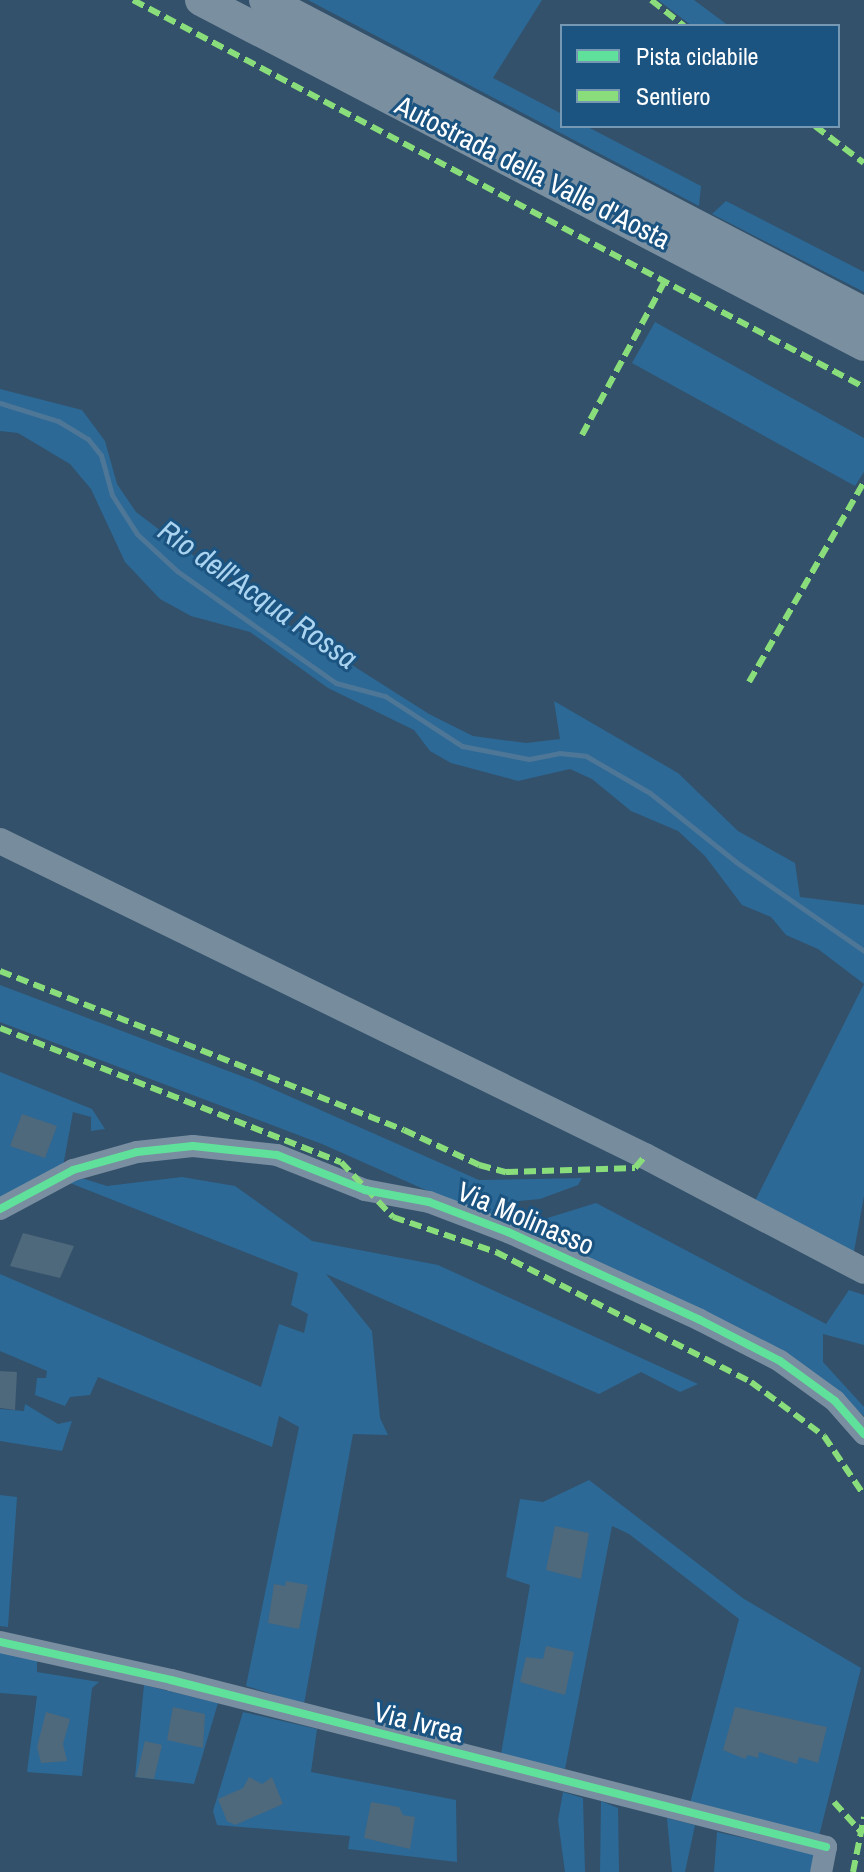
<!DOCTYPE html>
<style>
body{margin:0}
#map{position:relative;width:864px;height:1872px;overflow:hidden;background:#33516a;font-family:"Archivo Narrow",sans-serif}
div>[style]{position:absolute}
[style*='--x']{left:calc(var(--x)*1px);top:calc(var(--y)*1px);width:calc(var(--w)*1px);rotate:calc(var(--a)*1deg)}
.green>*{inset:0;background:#2c6996}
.stream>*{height:5px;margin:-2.5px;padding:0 2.5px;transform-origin:2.5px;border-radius:2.5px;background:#4d7697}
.building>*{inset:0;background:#4e687c}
.minor>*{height:22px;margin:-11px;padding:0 11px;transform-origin:11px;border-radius:11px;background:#798ea0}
.major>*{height:26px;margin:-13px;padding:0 13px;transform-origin:13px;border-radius:13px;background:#778d9e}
.highway>*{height:32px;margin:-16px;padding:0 16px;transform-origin:16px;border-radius:16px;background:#7a8fa0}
.quiet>*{height:6px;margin-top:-3px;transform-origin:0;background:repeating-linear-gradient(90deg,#8add7b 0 12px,transparent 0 18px)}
.cycleway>*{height:8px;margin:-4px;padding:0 4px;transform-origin:4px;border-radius:4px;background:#60e19b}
span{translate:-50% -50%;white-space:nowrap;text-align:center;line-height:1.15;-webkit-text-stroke:6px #1c5481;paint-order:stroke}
.street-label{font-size:28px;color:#fff}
.water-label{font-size:30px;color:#abd4f1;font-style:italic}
.legend{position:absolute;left:560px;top:24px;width:280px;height:104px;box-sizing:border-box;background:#1c5481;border:2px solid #7798b3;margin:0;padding:10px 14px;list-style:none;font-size:24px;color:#fff}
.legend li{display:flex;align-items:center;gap:16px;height:40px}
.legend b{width:40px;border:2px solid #7798b3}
</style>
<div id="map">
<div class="green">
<div style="clip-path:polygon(308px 0,542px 0,493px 78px,562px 114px,562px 126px,586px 126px,701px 186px,699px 206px)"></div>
<div style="clip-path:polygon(658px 0,694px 0,729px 26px,692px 26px)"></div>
<div style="clip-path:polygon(726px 201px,864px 272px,864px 292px,712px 214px)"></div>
<div style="clip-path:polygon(655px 322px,864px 438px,864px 472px,855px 486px,632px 363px)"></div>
<div style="clip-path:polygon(0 389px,82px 410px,105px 441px,117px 484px,136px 512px,267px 611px,429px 714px,473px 736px,526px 743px,560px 739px,554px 701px,678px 773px,738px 831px,795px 863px,800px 897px,864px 905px,864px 1196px,853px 1257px,753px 1205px,864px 984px,818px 949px,786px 935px,771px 917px,742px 905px,705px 856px,678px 831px,631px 811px,592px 779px,570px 769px,518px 781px,451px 763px,430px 751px,414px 730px,328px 688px,250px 632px,191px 616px,160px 599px,125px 562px,91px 489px,70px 464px,18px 433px,0 431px)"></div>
<div style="clip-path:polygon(0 985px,257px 1082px,479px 1180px,582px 1178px,578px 1185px,540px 1199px,496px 1203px,498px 1208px,541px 1220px,596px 1203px,826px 1324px,849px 1290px,864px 1295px,864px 1345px,823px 1334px,823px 1362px,864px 1407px,864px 1416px,819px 1377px,428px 1191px,322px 1144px,0 1022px)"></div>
<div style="clip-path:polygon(0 1072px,92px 1109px,105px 1129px,91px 1131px,91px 1117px,73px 1112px,62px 1172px,0 1198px)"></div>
<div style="clip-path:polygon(75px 1176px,107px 1186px,182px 1177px,235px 1186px,312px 1241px,438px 1265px,698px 1384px,680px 1392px,641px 1372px,599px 1394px,326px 1274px,372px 1331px,380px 1418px,388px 1435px,353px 1434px,304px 1704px,246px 1686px,299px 1427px,279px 1416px,272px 1447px,98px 1377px,90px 1395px,70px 1397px,65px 1406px,35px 1395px,37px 1378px,46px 1378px,47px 1371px,0 1351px,0 1274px,261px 1387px,279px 1324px,304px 1333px,308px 1314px,291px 1305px,298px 1273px,70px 1183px)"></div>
<div style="clip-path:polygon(25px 1404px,58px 1424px,72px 1421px,62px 1451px,0 1441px,0 1409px,24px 1411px)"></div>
<div style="clip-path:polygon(589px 1480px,744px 1599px,861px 1668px,819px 1836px,690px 1803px,739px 1619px,629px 1534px,612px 1526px,565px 1769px,501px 1754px,530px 1585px,506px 1577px,520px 1499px,543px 1502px)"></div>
<div style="clip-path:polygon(0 1495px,17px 1497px,8px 1627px,0 1626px)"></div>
<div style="clip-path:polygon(0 1649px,37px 1657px,37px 1672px,99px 1682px,92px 1688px,82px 1776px,27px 1772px,37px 1696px,0 1693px)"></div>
<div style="clip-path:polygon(144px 1685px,218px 1703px,194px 1784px,135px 1777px)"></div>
<div style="clip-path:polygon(243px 1712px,317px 1729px,311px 1772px,456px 1800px,457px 1862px,348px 1849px,350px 1836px,217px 1825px,213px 1811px)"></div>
<div style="clip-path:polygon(563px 1792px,583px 1798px,585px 1872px,565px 1872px,558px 1820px)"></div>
<div style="clip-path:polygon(601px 1801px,618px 1808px,619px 1872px,600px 1872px)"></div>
<div style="clip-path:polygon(667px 1818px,695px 1825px,685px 1872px,672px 1872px)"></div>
<div style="clip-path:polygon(717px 1832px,821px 1855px,820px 1872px,714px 1872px)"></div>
</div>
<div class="stream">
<div style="--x:0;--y:403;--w:61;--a:17.2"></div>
<div style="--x:58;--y:421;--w:35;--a:31"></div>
<div style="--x:88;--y:439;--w:21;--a:51"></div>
<div style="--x:101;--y:455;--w:41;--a:74.6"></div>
<div style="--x:112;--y:495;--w:46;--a:57.3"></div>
<div style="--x:137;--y:534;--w:54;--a:42.8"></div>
<div style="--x:177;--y:571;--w:194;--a:35.2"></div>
<div style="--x:336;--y:683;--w:51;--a:14.9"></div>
<div style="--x:385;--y:696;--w:92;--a:33"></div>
<div style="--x:462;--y:746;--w:68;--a:11"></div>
<div style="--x:529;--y:759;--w:31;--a:-11"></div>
<div style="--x:559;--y:753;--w:27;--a:6"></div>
<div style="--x:586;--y:756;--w:74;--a:30"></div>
<div style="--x:650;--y:793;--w:110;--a:38.7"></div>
<div style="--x:736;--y:862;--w:156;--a:34.8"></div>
</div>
<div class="building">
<div style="clip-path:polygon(22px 1114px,57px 1126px,45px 1158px,10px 1146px)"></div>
<div style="clip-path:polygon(23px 1233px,74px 1246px,60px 1278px,10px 1266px)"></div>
<div style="clip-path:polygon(0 1371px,17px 1372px,15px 1410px,0 1408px)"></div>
<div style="clip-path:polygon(555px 1526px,589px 1533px,581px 1579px,546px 1570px)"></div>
<div style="clip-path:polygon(286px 1581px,308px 1585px,299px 1629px,268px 1623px,274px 1584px,285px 1586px)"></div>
<div style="clip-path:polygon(546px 1646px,574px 1652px,565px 1695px,520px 1682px,526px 1657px,543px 1659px)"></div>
<div style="clip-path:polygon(173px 1707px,205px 1714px,203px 1748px,167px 1740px)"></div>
<div style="clip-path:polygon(735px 1707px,827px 1727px,818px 1763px,799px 1757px,797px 1764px,759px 1752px,758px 1758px,748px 1755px,745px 1759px,723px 1750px)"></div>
<div style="clip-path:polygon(46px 1712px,70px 1719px,63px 1744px,67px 1761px,41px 1763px,37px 1747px)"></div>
<div style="clip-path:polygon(145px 1741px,162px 1745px,154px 1779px,136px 1777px)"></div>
<div style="clip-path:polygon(249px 1777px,262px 1784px,272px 1777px,283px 1804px,235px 1825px,227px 1821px,218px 1799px,243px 1788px)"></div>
<div style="clip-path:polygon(371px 1802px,399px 1807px,403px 1815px,415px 1817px,410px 1849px,364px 1838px)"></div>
</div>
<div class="minor">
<div style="--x:0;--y:1209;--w:83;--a:-28.1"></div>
<div style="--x:73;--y:1170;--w:66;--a:-15.7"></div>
<div style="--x:137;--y:1152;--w:56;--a:-6.1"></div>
<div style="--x:193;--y:1146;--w:84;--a:6.1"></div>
<div style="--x:277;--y:1155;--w:95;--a:21.7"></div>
<div style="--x:365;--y:1190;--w:65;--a:10.6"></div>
<div style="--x:429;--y:1202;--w:85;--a:20.8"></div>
<div style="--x:508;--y:1232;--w:211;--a:24.6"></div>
<div style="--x:700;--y:1320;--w:90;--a:27.1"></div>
<div style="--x:780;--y:1361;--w:68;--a:36"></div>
<div style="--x:835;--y:1401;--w:44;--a:48.7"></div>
<div style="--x:0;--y:1642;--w:175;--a:12.5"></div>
<div style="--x:171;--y:1680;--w:676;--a:14.3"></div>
<div style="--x:826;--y:1847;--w:25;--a:101"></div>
</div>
<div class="major">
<div style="--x:0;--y:841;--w:718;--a:26.03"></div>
<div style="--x:645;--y:1156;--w:247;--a:27.7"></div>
</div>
<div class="highway">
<div style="--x:201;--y:0;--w:747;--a:27.49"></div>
<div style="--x:265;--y:0;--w:676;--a:27.59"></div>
</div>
<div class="quiet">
<div style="--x:133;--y:0;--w:827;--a:27.9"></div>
<div style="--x:651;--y:0;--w:42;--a:38.2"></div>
<div style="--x:815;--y:126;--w:61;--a:37.1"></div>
<div style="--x:582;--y:435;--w:173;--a:-61.7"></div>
<div style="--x:749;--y:682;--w:231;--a:-60.1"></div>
<div style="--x:0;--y:971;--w:434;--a:21.5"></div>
<div style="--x:404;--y:1130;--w:83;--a:25"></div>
<div style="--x:479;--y:1165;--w:28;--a:15"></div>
<div style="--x:506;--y:1172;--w:129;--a:-1.8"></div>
<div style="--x:635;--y:1168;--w:16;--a:-50"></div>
<div style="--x:0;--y:1028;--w:366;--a:21.5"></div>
<div style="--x:341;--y:1162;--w:76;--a:46.6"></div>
<div style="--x:393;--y:1217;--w:109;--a:18.8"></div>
<div style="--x:496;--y:1252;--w:286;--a:27"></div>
<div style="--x:751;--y:1382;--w:91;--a:36.5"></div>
<div style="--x:824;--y:1436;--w:71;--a:55.9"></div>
<div style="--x:834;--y:1802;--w:40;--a:48"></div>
<div style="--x:853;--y:1872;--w:56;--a:-78.7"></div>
</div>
<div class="cycleway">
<div style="--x:0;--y:1209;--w:83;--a:-28.1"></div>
<div style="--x:73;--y:1170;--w:66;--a:-15.7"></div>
<div style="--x:137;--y:1152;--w:56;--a:-6.1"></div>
<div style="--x:193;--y:1146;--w:84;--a:6.1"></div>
<div style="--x:277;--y:1155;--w:95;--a:21.7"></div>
<div style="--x:365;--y:1190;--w:65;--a:10.6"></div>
<div style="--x:429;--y:1202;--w:85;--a:20.8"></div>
<div style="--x:508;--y:1232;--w:211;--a:24.6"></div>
<div style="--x:700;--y:1320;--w:90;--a:27.1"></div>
<div style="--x:780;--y:1361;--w:68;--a:36"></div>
<div style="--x:835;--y:1401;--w:44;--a:48.7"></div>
<div style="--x:0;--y:1642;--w:175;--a:12.5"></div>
<div style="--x:171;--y:1680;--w:676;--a:14.3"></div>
</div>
<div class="street-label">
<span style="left:533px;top:172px;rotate:27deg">Autostrada della Valle d'Aosta</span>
<span style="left:526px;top:1218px;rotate:23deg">Via Molinasso</span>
<span style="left:419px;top:1722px;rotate:14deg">Via Ivrea</span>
</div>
<div class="water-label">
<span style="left:258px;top:594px;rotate:35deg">Rio dell'Acqua Rossa</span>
</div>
<ul class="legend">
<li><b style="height:10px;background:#60e19b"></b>Pista ciclabile</li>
<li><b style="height:10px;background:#8add7b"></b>Sentiero</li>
</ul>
</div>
